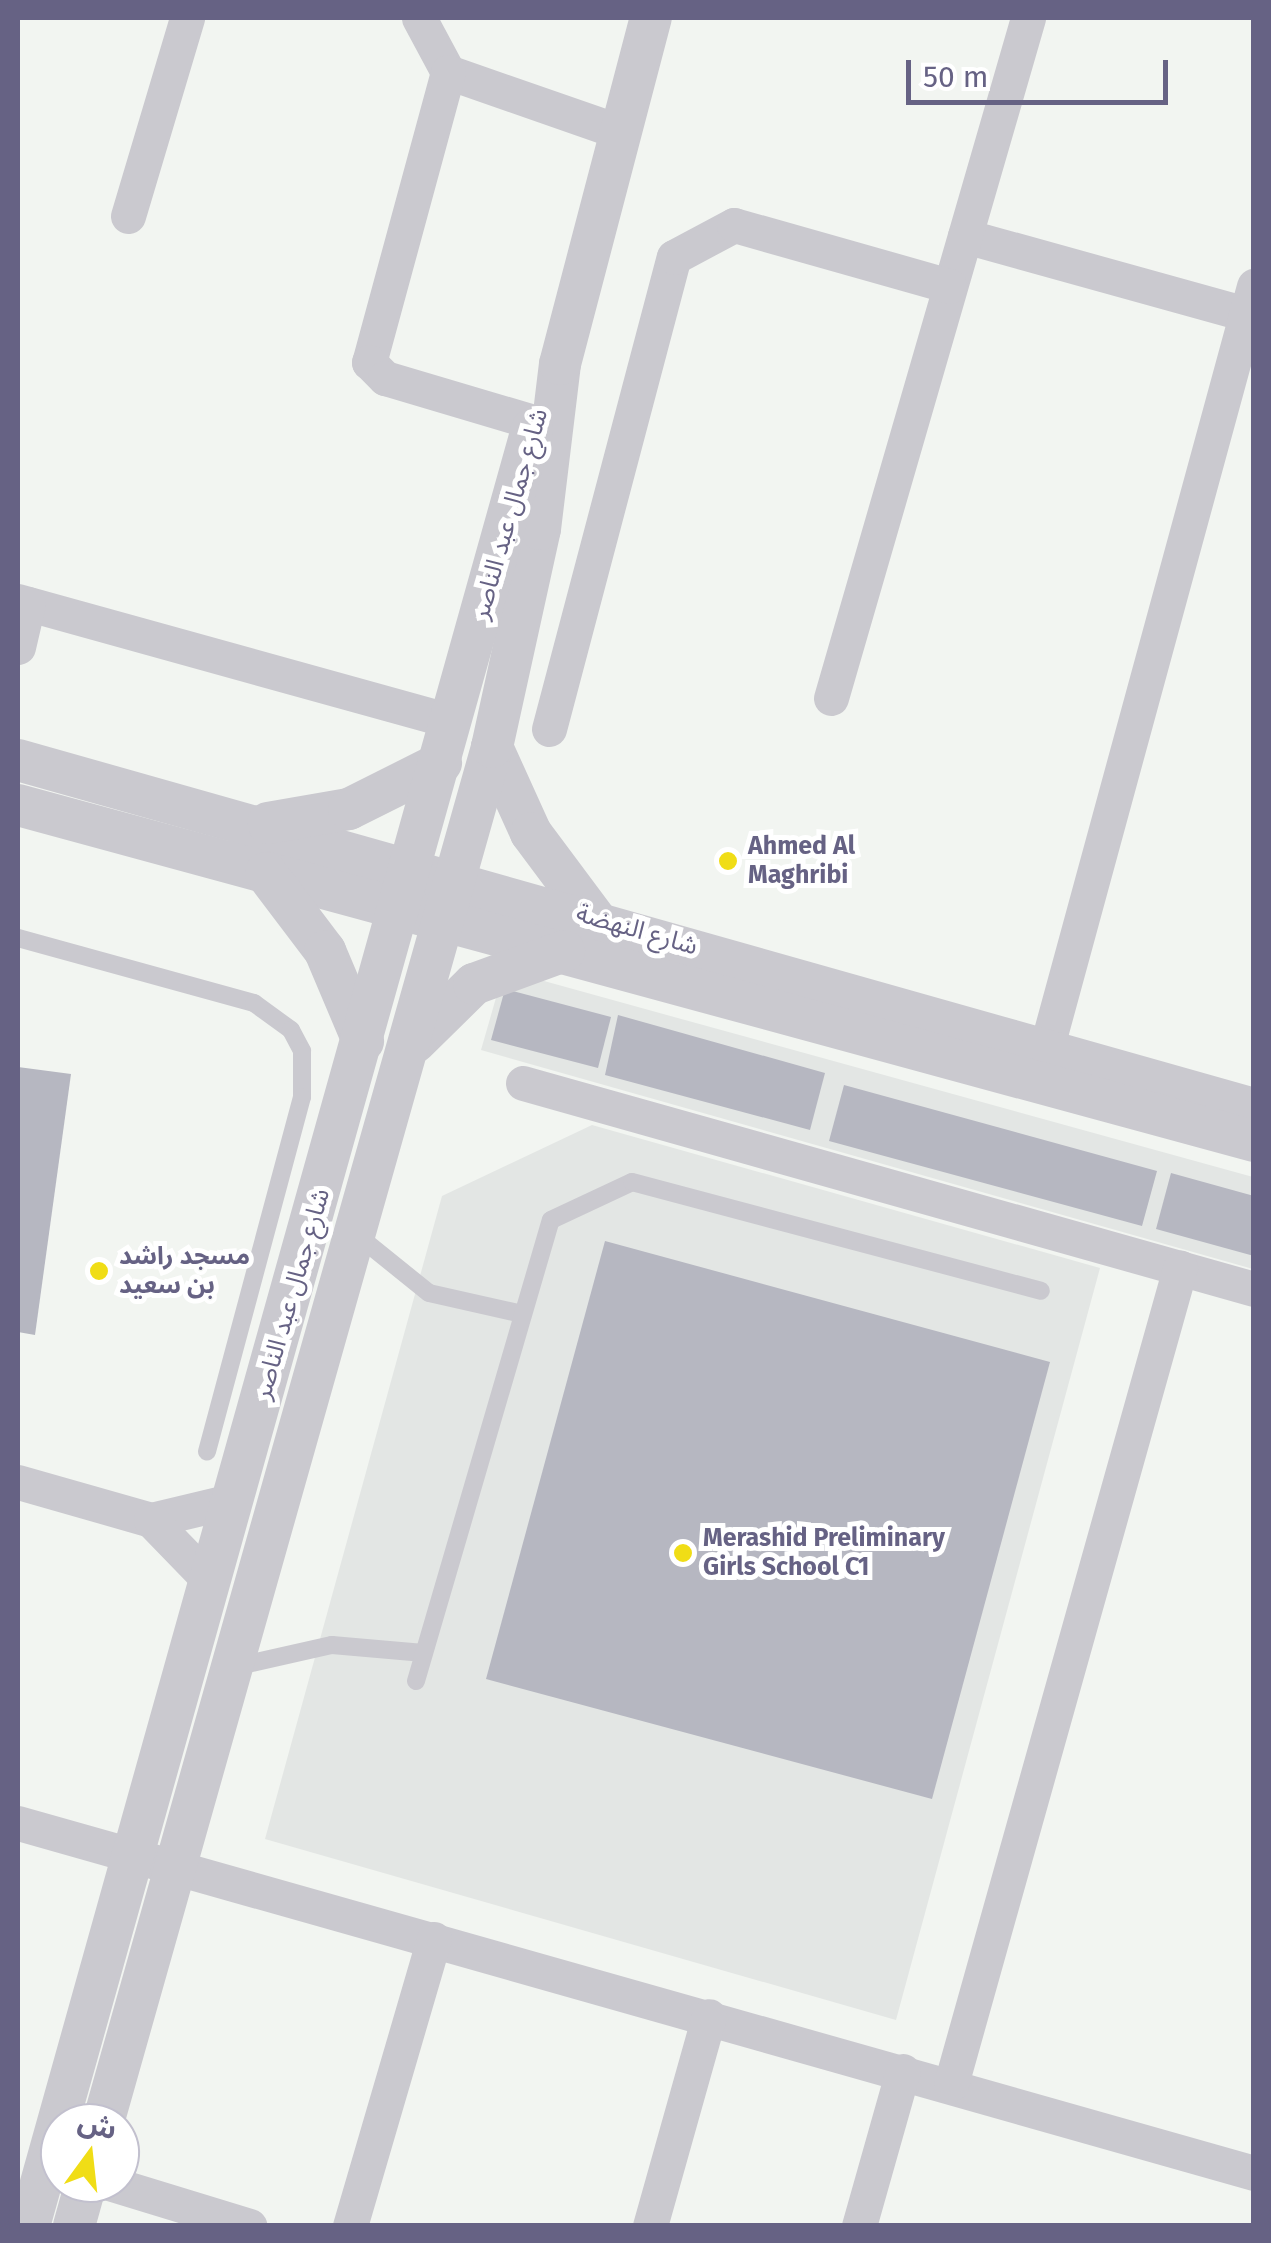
<!DOCTYPE html>
<meta charset="utf-8">
<style>
body{margin:0}
#map{position:relative;width:1271px;height:2243px;overflow:hidden;background:#f2f5f1;font-family:"Fira Sans","Noto Sans Arabic",sans-serif}
div>[style]{position:absolute}
[style*='--x']{left:calc(var(--x)*1px);top:calc(var(--y)*1px);width:calc(var(--w)*1px);rotate:calc(var(--a)*1deg)}
.built>*{inset:0;background:#e3e6e4}
.building>*{inset:0;background:#b6b7c1}
.service>*{height:18px;margin:-9px;padding:0 9px;transform-origin:9px;border-radius:9px;background:#cac9cf}
.minor>*{height:35px;margin:-17.5px;padding:0 17.5px;transform-origin:17.5px;border-radius:17.5px;background:#cac9cf}
.tertiary>*{height:42px;margin:-21px;padding:0 21px;transform-origin:21px;border-radius:21px;background:#cac9cf}
.dots>*{width:28px;height:28px;translate:-50% -50%;box-sizing:border-box;border:5px solid #fff;border-radius:50%}
span{translate:-50% -50%;white-space:nowrap;text-align:center;line-height:1.15;-webkit-text-stroke:10px #fff;paint-order:stroke}
.street-label{font-size:25px;color:#666284}
.poi-label{font-size:25px;color:#666284;font-weight:700}
.left{translate:0 -50%;text-align:left}
.frame{position:absolute;inset:0;border:20px solid #666284;pointer-events:none}
.north{position:absolute;left:40px;top:2103px;width:100px;height:100px;box-sizing:border-box;background:#fff;border:2px solid #c2c0ce;border-radius:50%;rotate:15deg;font-size:28px;font-weight:700;line-height:40px;text-align:center;color:#666284}
.north::after{content:'';display:block;margin:auto;width:35px;height:45px;background:#f0dd16;clip-path:polygon(50% 0,100% 100%,50% 72%,0 100%)}
.scale{position:absolute;left:906px;top:60px;width:262px;height:45px;box-sizing:border-box;border:5px solid #666284;border-top:0;padding-left:12px;font-size:30px;line-height:35px;white-space:nowrap;color:#666284;-webkit-text-stroke:8px #fff;paint-order:stroke}
</style>
<div id="map">
<div class="built">
<div style="clip-path:polygon(504px 970px,1253px 1177px,1253px 1269px,481px 1050px)"></div>
<div style="clip-path:polygon(592px 1125px,1100px 1268px,896px 2020px,265px 1839px,442px 1196px)"></div>
</div>
<div class="building">
<div style="clip-path:polygon(505px 989px,611px 1017px,598px 1068px,491px 1040px)"></div>
<div style="clip-path:polygon(618px 1015px,825px 1073px,810px 1130px,605px 1075px)"></div>
<div style="clip-path:polygon(18px 1067px,71px 1074px,35px 1335px,18px 1332px)"></div>
<div style="clip-path:polygon(844px 1085px,1157px 1171px,1142px 1226px,829px 1141px)"></div>
<div style="clip-path:polygon(1171px 1173px,1254px 1196px,1254px 1256px,1156px 1229px)"></div>
<div style="clip-path:polygon(605px 1241px,1050px 1362px,932px 1799px,486px 1679px)"></div>
</div>
<div class="service">
<div style="--x:18;--y:938;--w:245;--a:15.4"></div>
<div style="--x:254;--y:1003;--w:46;--a:36.1"></div>
<div style="--x:291;--y:1030;--w:24;--a:62"></div>
<div style="--x:302;--y:1051;--w:46;--a:90"></div>
<div style="--x:302;--y:1097;--w:367;--a:105"></div>
<div style="--x:357;--y:1235;--w:92;--a:38.9"></div>
<div style="--x:429;--y:1293;--w:95;--a:12.7"></div>
<div style="--x:234;--y:1667;--w:100;--a:-12.7"></div>
<div style="--x:332;--y:1645;--w:92;--a:5"></div>
<div style="--x:416;--y:1681;--w:480;--a:-73.7"></div>
<div style="--x:551;--y:1220;--w:89;--a:-25.1"></div>
<div style="--x:632;--y:1182;--w:423;--a:14.9"></div>
</div>
<div class="minor">
<div style="--x:419;--y:18;--w:61;--a:61.8"></div>
<div style="--x:448;--y:72;--w:182;--a:19.2"></div>
<div style="--x:448;--y:72;--w:301;--a:105.2"></div>
<div style="--x:369;--y:362;--w:23;--a:45"></div>
<div style="--x:385;--y:378;--w:155;--a:16.5"></div>
<div style="--x:128;--y:216;--w:207;--a:-73.4"></div>
<div style="--x:965;--y:236;--w:292;--a:15.5"></div>
<div style="--x:18;--y:601;--w:450;--a:15.5"></div>
<div style="--x:18;--y:647;--w:44;--a:-76.9"></div>
<div style="--x:831;--y:698;--w:708;--a:-73.84"></div>
<div style="--x:549;--y:729;--w:488;--a:-75.2"></div>
<div style="--x:674;--y:257;--w:68;--a:-28.1"></div>
<div style="--x:734;--y:225;--w:224;--a:15.8"></div>
<div style="--x:1047;--y:1046;--w:788;--a:-74.76"></div>
<div style="--x:523;--y:1083;--w:759;--a:15.74"></div>
<div style="--x:18;--y:1482;--w:138;--a:15.9"></div>
<div style="--x:151;--y:1520;--w:85;--a:-13.5"></div>
<div style="--x:151;--y:1520;--w:86;--a:45.9"></div>
<div style="--x:18;--y:1823;--w:1285;--a:15.81"></div>
<div style="--x:951;--y:2084;--w:848;--a:-74.32"></div>
<div style="--x:109;--y:2183;--w:147;--a:17"></div>
<div style="--x:350;--y:2226;--w:299;--a:-73.7"></div>
<div style="--x:650;--y:2226;--w:218;--a:-74.3"></div>
<div style="--x:859;--y:2226;--w:161;--a:-74.2"></div>
</div>
<div class="tertiary">
<div style="--x:492;--y:747;--w:94;--a:65.6"></div>
<div style="--x:531;--y:833;--w:107;--a:53.3"></div>
<div style="--x:18;--y:760;--w:1284;--a:15.77"></div>
<div style="--x:18;--y:805;--w:1281;--a:15.21"></div>
<div style="--x:268;--y:823;--w:82;--a:-9.8"></div>
<div style="--x:349;--y:809;--w:103;--a:-26.6"></div>
<div style="--x:266;--y:873;--w:98;--a:52.9"></div>
<div style="--x:325;--y:951;--w:98;--a:67.1"></div>
<div style="--x:415;--y:1042;--w:83;--a:-44.5"></div>
<div style="--x:474;--y:984;--w:96;--a:-20.1"></div>
<div style="--x:103;--y:2123;--w:1430;--a:-74.21"></div>
<div style="--x:492;--y:747;--w:223;--a:-77.6"></div>
<div style="--x:540;--y:529;--w:166;--a:-83.1"></div>
<div style="--x:560;--y:364;--w:358;--a:-75.3"></div>
<div style="--x:29;--y:2226;--w:1866;--a:-74.36"></div>
<div style="--x:74;--y:2226;--w:45;--a:-74.4"></div>
</div>
<div class="dots">
<div style="left:728px;top:861px;background:#f0dd16"></div>
<div style="left:99px;top:1271px;background:#f0dd16"></div>
<div style="left:683px;top:1553px;background:#f0dd16"></div>
</div>
<div class="street-label">
<span style="left:510px;top:514px;rotate:-74deg">شارع جمال عبد الناصر</span>
<span style="left:637px;top:930px;rotate:16deg">شارع النهضة</span>
<span style="left:292px;top:1294px;rotate:-74deg">شارع جمال عبد الناصر</span>
</div>
<div class="poi-label">
<span class="left" style="left:748px;top:861px">Ahmed Al<br>Maghribi</span>
<span class="left" style="left:119px;top:1271px">مسجد راشد<br>بن سعيد</span>
<span class="left" style="left:703px;top:1553px">Merashid Preliminary<br>Girls School C1</span>
</div>
<div class="frame"></div>
<div class="north">ش</div>
<div class="scale">50 m</div>
</div>
